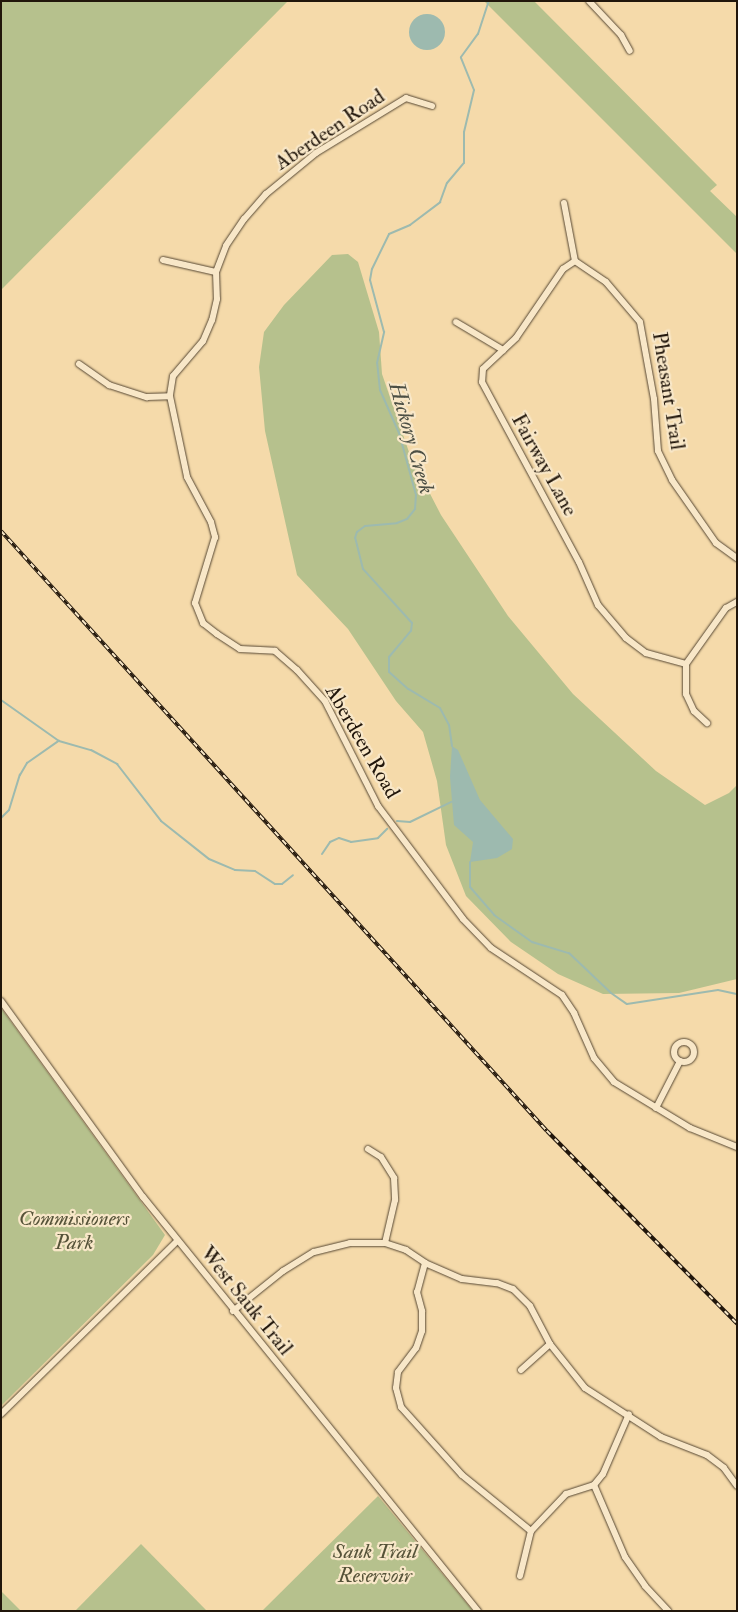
<!DOCTYPE html>
<style>
body{margin:0}
#map{position:relative;width:738px;height:1612px;overflow:hidden;background:#f5daaa;font-family:"IM FELL Double Pica",serif}
div>[style]{position:absolute}
[style*='--x']{left:calc(var(--x)*1px);top:calc(var(--y)*1px);width:calc(var(--w)*1px);rotate:calc(var(--a)*1deg)}
.green>*{inset:0;background:#b6c18d}
.water>*{inset:0;background:#9dbaaf}
.round{border-radius:50%}
.stream>*{height:2px;margin:-1px;padding:0 1px;transform-origin:1px;border-radius:1px;background:#9dbaaf}
.roads{filter:drop-shadow(0 0 1px #564733) drop-shadow(0 0 1px #564733)}
.street>*{height:6px;margin:-3px;padding:0 3px;transform-origin:3px;border-radius:3px;background:#f8e7c8}
.street>.ring{margin:-3px;padding:0;box-sizing:content-box;background:none;border:6px solid #f8e7c8;border-radius:50%}
.rail>*{height:4px;margin-top:-2px;transform-origin:0;background:repeating-linear-gradient(90deg,#f8e7c8 0 5.5px,#21160b 0 11px);box-sizing:border-box;border-block:1px solid #21160b}
span{translate:-50% -50%;white-space:nowrap;text-align:center;line-height:1.15;-webkit-text-stroke:4.5px #f8e7c8;paint-order:stroke}
.street-label{font-size:21px;color:#21160b}
.park-label{font-size:21px;color:#555238;font-style:italic}
.water-label{font-size:22px;color:#4c4f44;font-style:italic}
.frame{position:absolute;inset:0;border:2px solid #21160b;pointer-events:none}
</style>
<div id="map">
<div class="green">
<div style="clip-path:polygon(1px 1px,288px 1px,1px 290px)"></div>
<div style="clip-path:polygon(484px 1px,534px 1px,717px 185px,710px 191px,737px 217px,737px 254px)"></div>
<div style="clip-path:polygon(348px 254px,358px 262px,379px 332px,382px 374px,410px 455px,441px 515px,508px 616px,573px 694px,656px 771px,705px 805px,729px 793px,737px 785px,737px 979px,679px 993px,603px 994px,558px 974px,511px 942px,466px 896px,446px 845px,437px 781px,423px 732px,396px 701px,348px 629px,297px 575px,265px 431px,259px 367px,264px 332px,284px 305px,332px 255px)"></div>
<div style="clip-path:polygon(1px 1008px,165px 1235px,153px 1255px,1px 1406px)"></div>
<div style="clip-path:polygon(378px 1496px,473px 1611px,262px 1611px)"></div>
<div style="clip-path:polygon(141px 1544px,207px 1611px,75px 1611px)"></div>
<div style="clip-path:polygon(1px 1591px,21px 1611px,1px 1611px)"></div>
</div>
<div class="water">
<div class="round" style="left:409px;top:14px;width:36px;height:36px"></div>
<div style="clip-path:polygon(452px 746px,458px 750px,480px 800px,513px 839px,512px 849px,497px 858px,470px 862px,473px 842px,454px 825px,450px 777px)"></div>
</div>
<div class="stream">
<div style="--x:1;--y:700;--w:71;--a:35.3"></div>
<div style="--x:59;--y:741;--w:33;--a:16"></div>
<div style="--x:91;--y:750;--w:30;--a:28"></div>
<div style="--x:117;--y:764;--w:72;--a:52.3"></div>
<div style="--x:161;--y:821;--w:61;--a:38.4"></div>
<div style="--x:209;--y:859;--w:28;--a:23"></div>
<div style="--x:235;--y:870;--w:20;--a:3"></div>
<div style="--x:255;--y:871;--w:24;--a:33"></div>
<div style="--x:275;--y:884;--w:7;--a:0"></div>
<div style="--x:282;--y:884;--w:14;--a:-39"></div>
<div style="--x:452;--y:746;--w:21;--a:-98"></div>
<div style="--x:449;--y:725;--w:19;--a:-118"></div>
<div style="--x:440;--y:708;--w:37;--a:-149"></div>
<div style="--x:408;--y:689;--w:25;--a:-138"></div>
<div style="--x:389;--y:672;--w:15;--a:-90"></div>
<div style="--x:389;--y:657;--w:34;--a:-50"></div>
<div style="--x:411;--y:631;--w:8;--a:-83"></div>
<div style="--x:412;--y:623;--w:73;--a:-132.2"></div>
<div style="--x:363;--y:569;--w:32;--a:-104"></div>
<div style="--x:355;--y:538;--w:6;--a:-72"></div>
<div style="--x:357;--y:532;--w:10;--a:-37"></div>
<div style="--x:365;--y:526;--w:32;--a:-5"></div>
<div style="--x:397;--y:523;--w:11;--a:-22"></div>
<div style="--x:407;--y:519;--w:13;--a:-51"></div>
<div style="--x:415;--y:509;--w:14;--a:-86"></div>
<div style="--x:416;--y:495;--w:64;--a:-105.3"></div>
<div style="--x:399;--y:433;--w:47;--a:-113.8"></div>
<div style="--x:380;--y:390;--w:27;--a:-96"></div>
<div style="--x:377;--y:363;--w:32;--a:-77"></div>
<div style="--x:384;--y:332;--w:54;--a:-105.1"></div>
<div style="--x:370;--y:280;--w:11;--a:-80"></div>
<div style="--x:372;--y:269;--w:39;--a:-64"></div>
<div style="--x:389;--y:234;--w:23;--a:-23"></div>
<div style="--x:410;--y:225;--w:38;--a:-37"></div>
<div style="--x:440;--y:202;--w:20;--a:-70"></div>
<div style="--x:447;--y:183;--w:26;--a:-50"></div>
<div style="--x:464;--y:163;--w:31;--a:-90"></div>
<div style="--x:464;--y:132;--w:43;--a:-76.6"></div>
<div style="--x:474;--y:90;--w:35;--a:-112"></div>
<div style="--x:461;--y:57;--w:29;--a:-54"></div>
<div style="--x:478;--y:34;--w:35;--a:-72"></div>
<div style="--x:1;--y:818;--w:11;--a:-45"></div>
<div style="--x:9;--y:810;--w:37;--a:-73"></div>
<div style="--x:20;--y:775;--w:14;--a:-60"></div>
<div style="--x:27;--y:763;--w:39;--a:-35"></div>
<div style="--x:397;--y:821;--w:13;--a:4"></div>
<div style="--x:410;--y:822;--w:46;--a:-26"></div>
<div style="--x:322;--y:854;--w:14;--a:-56"></div>
<div style="--x:330;--y:842;--w:10;--a:-24"></div>
<div style="--x:339;--y:838;--w:13;--a:18"></div>
<div style="--x:351;--y:842;--w:27;--a:-8"></div>
<div style="--x:378;--y:838;--w:13;--a:-45"></div>
<div style="--x:470;--y:862;--w:25;--a:90"></div>
<div style="--x:470;--y:887;--w:37;--a:49"></div>
<div style="--x:494;--y:915;--w:47;--a:35.4"></div>
<div style="--x:532;--y:942;--w:39;--a:17"></div>
<div style="--x:569;--y:953;--w:58;--a:43.6"></div>
<div style="--x:611;--y:993;--w:19;--a:35"></div>
<div style="--x:627;--y:1004;--w:92;--a:-8.7"></div>
<div style="--x:718;--y:990;--w:19;--a:12"></div>
</div>
<div class="roads">
<div class="street">
<div style="--x:589;--y:1;--w:47;--a:46.7"></div>
<div style="--x:621;--y:35;--w:18;--a:61"></div>
<div style="--x:432;--y:106;--w:27;--a:-163"></div>
<div style="--x:406;--y:98;--w:105;--a:148.6"></div>
<div style="--x:316;--y:153;--w:65;--a:140.6"></div>
<div style="--x:266;--y:194;--w:33;--a:131"></div>
<div style="--x:244;--y:219;--w:32;--a:124"></div>
<div style="--x:226;--y:246;--w:28;--a:111"></div>
<div style="--x:216;--y:272;--w:27;--a:88"></div>
<div style="--x:217;--y:299;--w:22;--a:103"></div>
<div style="--x:212;--y:320;--w:23;--a:113"></div>
<div style="--x:203;--y:341;--w:46;--a:130.6"></div>
<div style="--x:173;--y:376;--w:20;--a:99"></div>
<div style="--x:170;--y:396;--w:83;--a:78.1"></div>
<div style="--x:187;--y:477;--w:51;--a:61.9"></div>
<div style="--x:211;--y:522;--w:16;--a:75"></div>
<div style="--x:215;--y:537;--w:69;--a:106.9"></div>
<div style="--x:195;--y:603;--w:22;--a:68"></div>
<div style="--x:203;--y:623;--w:18;--a:38"></div>
<div style="--x:217;--y:634;--w:27;--a:33"></div>
<div style="--x:240;--y:649;--w:35;--a:3"></div>
<div style="--x:275;--y:651;--w:29;--a:41"></div>
<div style="--x:297;--y:670;--w:42;--a:47.9"></div>
<div style="--x:325;--y:701;--w:118;--a:63.2"></div>
<div style="--x:378;--y:806;--w:141;--a:53"></div>
<div style="--x:463;--y:919;--w:40;--a:46"></div>
<div style="--x:491;--y:948;--w:85;--a:33.5"></div>
<div style="--x:562;--y:995;--w:22;--a:56"></div>
<div style="--x:574;--y:1013;--w:49;--a:66"></div>
<div style="--x:594;--y:1058;--w:31;--a:50"></div>
<div style="--x:614;--y:1082;--w:89;--a:31.2"></div>
<div style="--x:690;--y:1128;--w:51;--a:22"></div>
<div style="--x:564;--y:203;--w:59;--a:79.3"></div>
<div style="--x:575;--y:261;--w:37;--a:34"></div>
<div style="--x:606;--y:282;--w:52;--a:49.6"></div>
<div style="--x:640;--y:322;--w:78;--a:79.7"></div>
<div style="--x:654;--y:399;--w:52;--a:85.6"></div>
<div style="--x:658;--y:451;--w:32;--a:64"></div>
<div style="--x:672;--y:480;--w:77;--a:55.1"></div>
<div style="--x:716;--y:543;--w:26;--a:36"></div>
<div style="--x:163;--y:260;--w:54;--a:12.8"></div>
<div style="--x:575;--y:261;--w:14;--a:146"></div>
<div style="--x:563;--y:269;--w:83;--a:124.3"></div>
<div style="--x:516;--y:338;--w:45;--a:136.8"></div>
<div style="--x:483;--y:369;--w:13;--a:94"></div>
<div style="--x:482;--y:382;--w:204;--a:61.7"></div>
<div style="--x:579;--y:562;--w:47;--a:66.2"></div>
<div style="--x:598;--y:605;--w:43;--a:49.7"></div>
<div style="--x:626;--y:638;--w:25;--a:37"></div>
<div style="--x:646;--y:653;--w:41;--a:15.4"></div>
<div style="--x:456;--y:322;--w:55;--a:30.8"></div>
<div style="--x:79;--y:364;--w:37;--a:35"></div>
<div style="--x:109;--y:385;--w:40;--a:18"></div>
<div style="--x:147;--y:397;--w:23;--a:-2"></div>
<div style="--x:686;--y:664;--w:69;--a:-54.5"></div>
<div style="--x:726;--y:608;--w:13;--a:-29"></div>
<div style="--x:686;--y:664;--w:30;--a:90"></div>
<div style="--x:686;--y:694;--w:19;--a:65"></div>
<div style="--x:694;--y:711;--w:18;--a:43"></div>
<div style="--x:1;--y:1001;--w:242;--a:54.1"></div>
<div style="--x:143;--y:1197;--w:533;--a:51.02"></div>
<div class="ring" style="left:674px;top:1042px;width:14px;height:14px"></div>
<div style="--x:656;--y:1108;--w:53;--a:-62.9"></div>
<div style="--x:368;--y:1149;--w:15;--a:32"></div>
<div style="--x:381;--y:1157;--w:25;--a:58"></div>
<div style="--x:394;--y:1178;--w:22;--a:87"></div>
<div style="--x:395;--y:1200;--w:44;--a:103.1"></div>
<div style="--x:425;--y:1263;--w:30;--a:105"></div>
<div style="--x:417;--y:1292;--w:20;--a:75"></div>
<div style="--x:422;--y:1311;--w:20;--a:90"></div>
<div style="--x:422;--y:1331;--w:18;--a:109"></div>
<div style="--x:416;--y:1348;--w:30;--a:127"></div>
<div style="--x:398;--y:1372;--w:16;--a:97"></div>
<div style="--x:396;--y:1388;--w:20;--a:75"></div>
<div style="--x:401;--y:1407;--w:91;--a:48.1"></div>
<div style="--x:462;--y:1475;--w:89;--a:39.1"></div>
<div style="--x:233;--y:1311;--w:64;--a:-38.7"></div>
<div style="--x:283;--y:1271;--w:36;--a:-32"></div>
<div style="--x:314;--y:1252;--w:37;--a:-14"></div>
<div style="--x:350;--y:1243;--w:35;--a:0"></div>
<div style="--x:385;--y:1243;--w:22;--a:18"></div>
<div style="--x:406;--y:1250;--w:23;--a:34"></div>
<div style="--x:425;--y:1263;--w:40;--a:23.4"></div>
<div style="--x:462;--y:1279;--w:35;--a:7"></div>
<div style="--x:497;--y:1283;--w:17;--a:21"></div>
<div style="--x:513;--y:1289;--w:24;--a:45"></div>
<div style="--x:530;--y:1306;--w:43;--a:62.2"></div>
<div style="--x:550;--y:1344;--w:56;--a:51.5"></div>
<div style="--x:585;--y:1388;--w:90;--a:32.8"></div>
<div style="--x:661;--y:1437;--w:49;--a:21.4"></div>
<div style="--x:707;--y:1455;--w:21;--a:37"></div>
<div style="--x:724;--y:1468;--w:22;--a:54"></div>
<div style="--x:521;--y:1370;--w:39;--a:-42"></div>
<div style="--x:1;--y:1414;--w:247;--a:-44.5"></div>
<div style="--x:594;--y:1485;--w:78;--a:66.7"></div>
<div style="--x:625;--y:1557;--w:35;--a:55"></div>
<div style="--x:645;--y:1586;--w:34;--a:47"></div>
<div style="--x:520;--y:1576;--w:46;--a:-76.3"></div>
<div style="--x:531;--y:1531;--w:51;--a:-46.6"></div>
<div style="--x:566;--y:1494;--w:29;--a:-18"></div>
<div style="--x:594;--y:1485;--w:14;--a:-51"></div>
<div style="--x:603;--y:1474;--w:65;--a:-66.6"></div>
</div>
</div>
<div class="rail">
<div style="--x:1;--y:531;--w:811;--a:47.7"></div>
<div style="--x:547;--y:1131;--w:271;--a:45.4"></div>
</div>
<div class="street-label">
<span style="left:330px;top:130px;rotate:-34deg">Aberdeen Road</span>
<span style="left:668px;top:391px;rotate:81deg">Pheasant Trail</span>
<span style="left:544px;top:465px;rotate:61deg">Fairway Lane</span>
<span style="left:362px;top:742px;rotate:60deg">Aberdeen Road</span>
<span style="left:246px;top:1301px;rotate:51deg">West Sauk Trail</span>
</div>
<div class="park-label">
<span style="left:74px;top:1231px">Commissioners<br>Park</span>
<span style="left:375px;top:1564px">Sauk Trail<br>Reservoir</span>
</div>
<div class="water-label">
<span style="left:411px;top:438px;rotate:74deg">Hickory Creek</span>
</div>
<div class="frame"></div>
</div>
